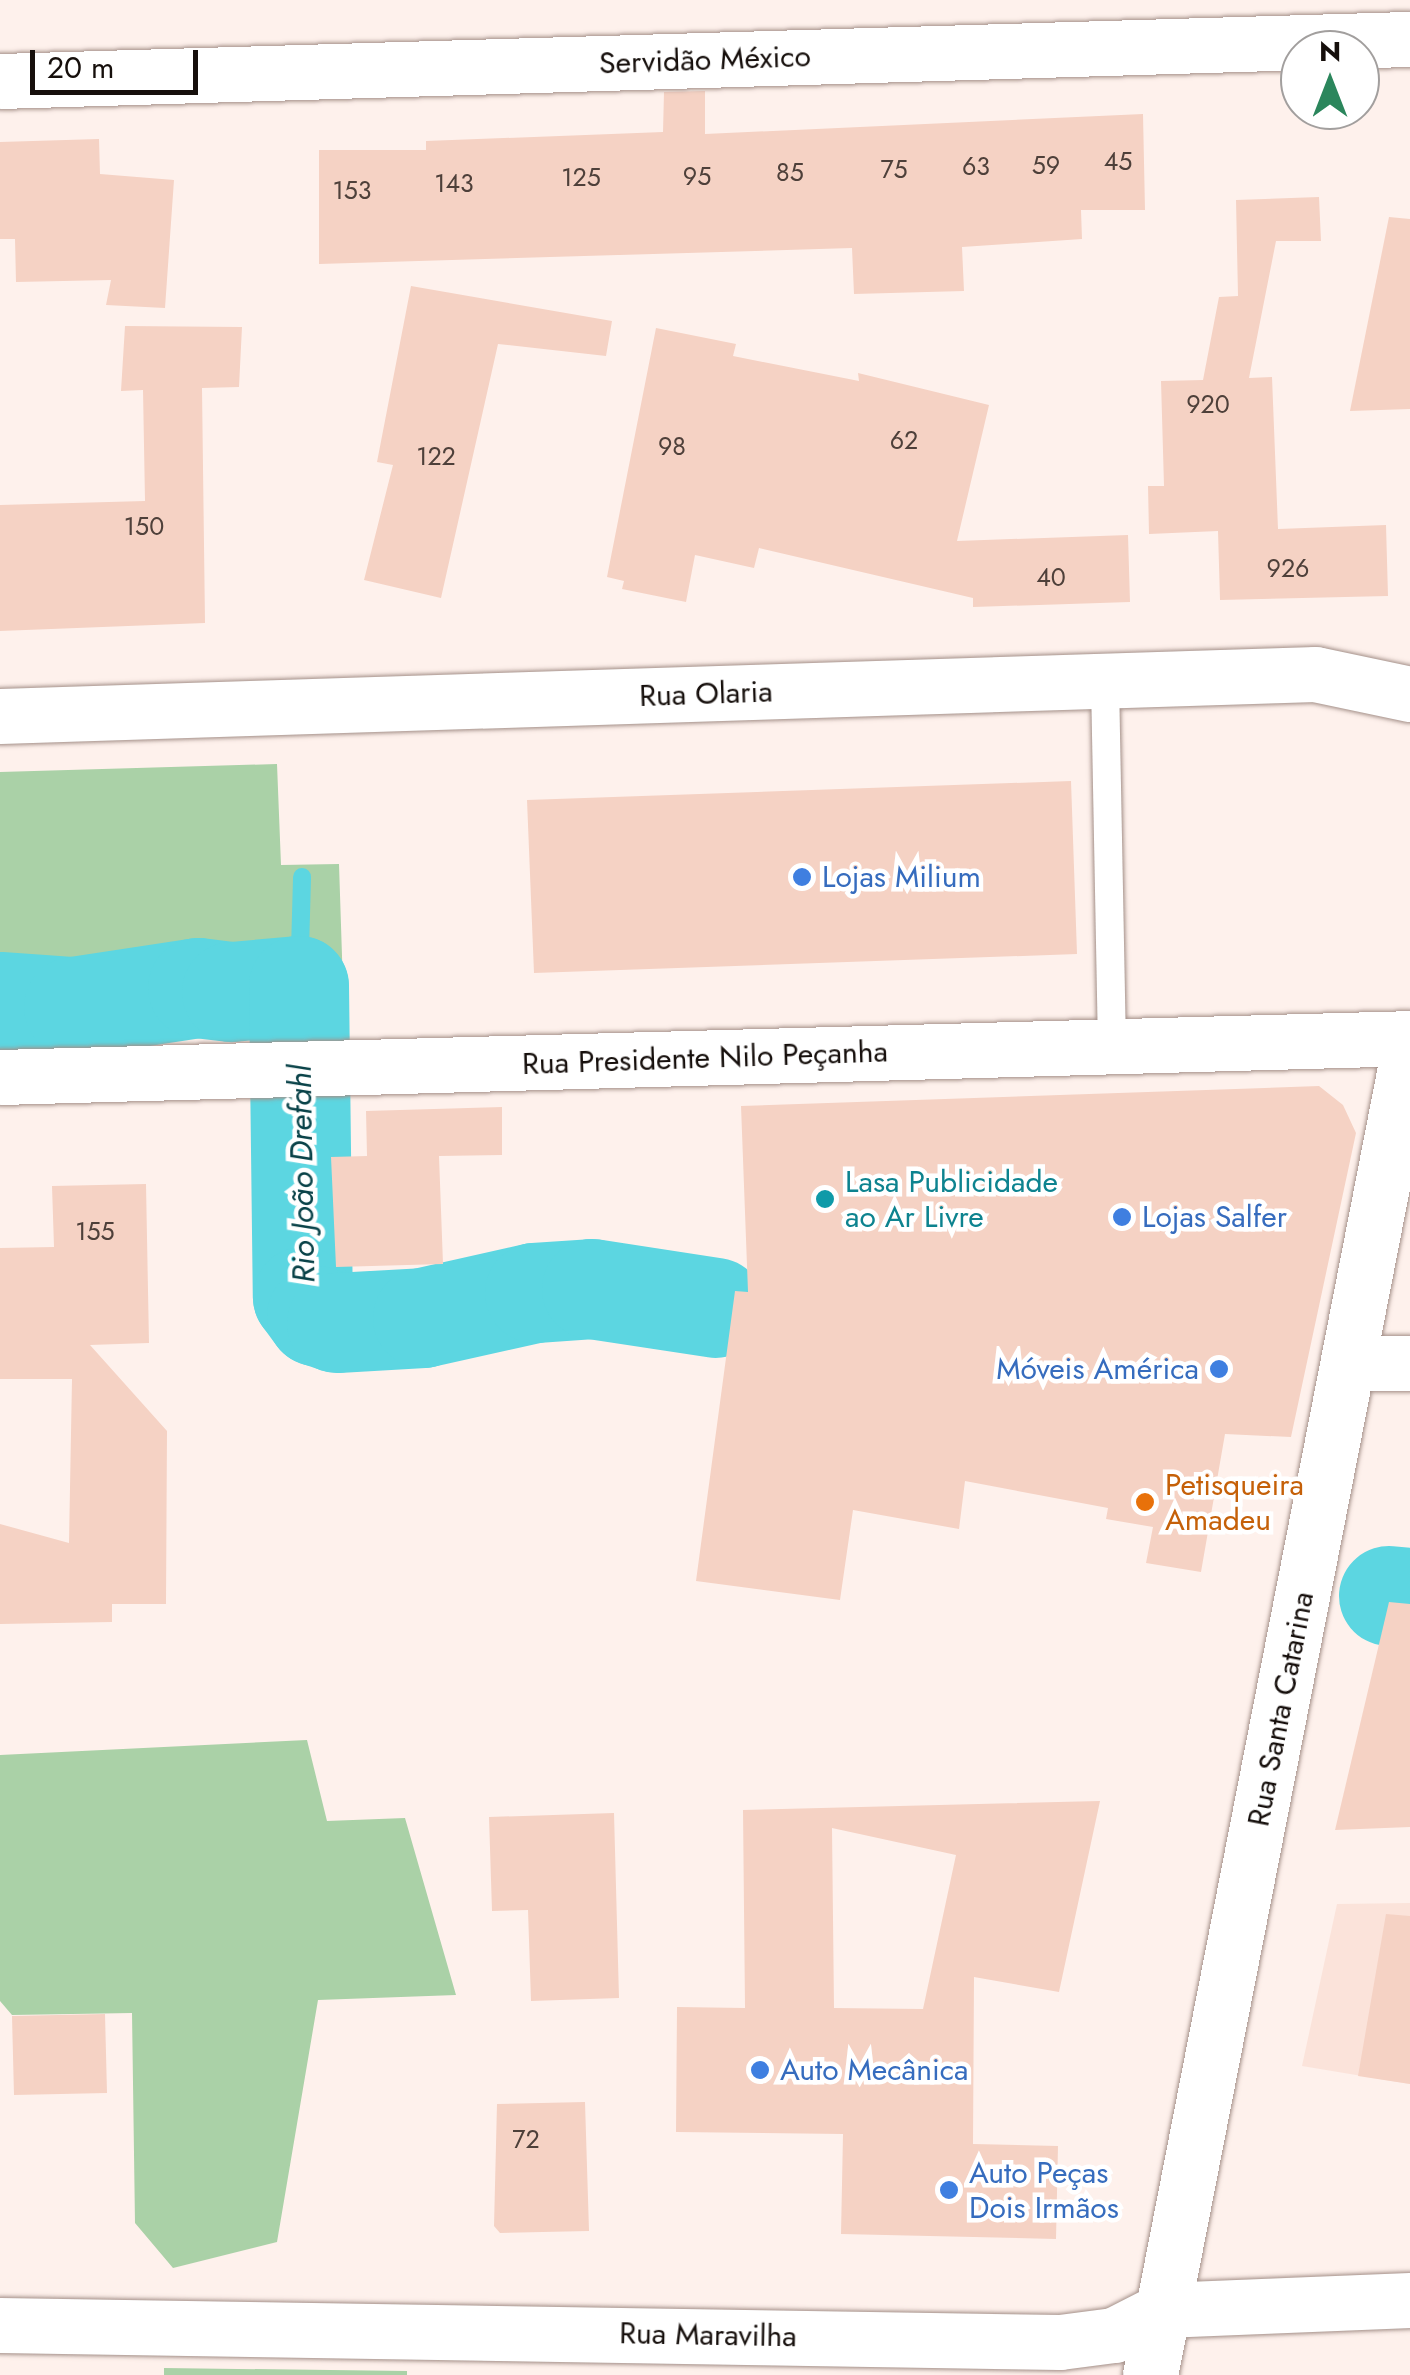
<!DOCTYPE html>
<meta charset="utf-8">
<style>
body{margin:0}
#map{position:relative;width:1410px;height:2375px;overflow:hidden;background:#fef1ec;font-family:Jost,sans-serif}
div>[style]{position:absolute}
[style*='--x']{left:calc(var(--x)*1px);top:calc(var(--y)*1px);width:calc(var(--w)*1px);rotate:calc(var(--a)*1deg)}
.built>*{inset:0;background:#fbe3da}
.green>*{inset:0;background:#aad1a7}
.stream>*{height:18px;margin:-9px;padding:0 9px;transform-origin:9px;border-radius:9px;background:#5cd6e1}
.river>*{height:100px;margin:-50px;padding:0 50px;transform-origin:50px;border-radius:50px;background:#5cd6e1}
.building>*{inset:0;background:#f5d2c4}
.roads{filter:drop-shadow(0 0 2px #a49089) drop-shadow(0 0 2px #a49089)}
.service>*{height:28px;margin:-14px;padding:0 14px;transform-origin:14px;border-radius:14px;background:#fff}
.minor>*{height:55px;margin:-27.5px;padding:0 27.5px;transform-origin:27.5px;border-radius:27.5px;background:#fff}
.tertiary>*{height:55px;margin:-27.5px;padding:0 27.5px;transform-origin:27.5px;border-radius:27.5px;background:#fff}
.primary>*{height:55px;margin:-27.5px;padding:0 27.5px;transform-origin:27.5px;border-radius:27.5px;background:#fff}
.dots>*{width:28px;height:28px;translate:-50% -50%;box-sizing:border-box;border:5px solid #fff;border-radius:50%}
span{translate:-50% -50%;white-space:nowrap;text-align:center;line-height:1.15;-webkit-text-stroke:9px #fff;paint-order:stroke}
.number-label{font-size:25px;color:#4e403a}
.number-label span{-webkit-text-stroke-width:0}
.street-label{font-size:30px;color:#160f0c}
.shop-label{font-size:30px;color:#366cbe}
.left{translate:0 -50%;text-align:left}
.right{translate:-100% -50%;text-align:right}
.culture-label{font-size:30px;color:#0d838f}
.food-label{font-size:30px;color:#c56008}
.water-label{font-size:32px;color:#094248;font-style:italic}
.north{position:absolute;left:1280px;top:30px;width:100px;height:100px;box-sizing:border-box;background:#fff;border:2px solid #a29f9e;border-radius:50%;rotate:0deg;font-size:28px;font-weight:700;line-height:40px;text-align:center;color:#160f0c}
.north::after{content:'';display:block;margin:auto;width:35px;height:45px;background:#2b865c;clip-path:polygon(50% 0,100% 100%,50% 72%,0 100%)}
.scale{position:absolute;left:30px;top:50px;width:168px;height:45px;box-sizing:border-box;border:5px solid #160f0c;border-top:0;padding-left:12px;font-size:30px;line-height:35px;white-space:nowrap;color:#160f0c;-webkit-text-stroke:8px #fff;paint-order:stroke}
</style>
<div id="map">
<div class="built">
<div style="clip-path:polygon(1410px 1903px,1410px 2084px,1302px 2066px,1337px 1904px)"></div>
</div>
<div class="green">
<div style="clip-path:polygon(277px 764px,281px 865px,339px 864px,344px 1017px,0 1028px,0 772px)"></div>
<div style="clip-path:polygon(307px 1740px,327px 1821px,405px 1818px,456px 1995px,318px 2000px,277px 2242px,173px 2268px,135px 2223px,132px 2013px,12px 2015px,0 2001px,0 1755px)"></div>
<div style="clip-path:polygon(164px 2368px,407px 2371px,407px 2375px,164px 2375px)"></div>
</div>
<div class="stream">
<div style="--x:299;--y:986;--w:109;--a:-88.4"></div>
</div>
<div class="river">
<div style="--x:0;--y:1002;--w:74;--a:3.9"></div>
<div style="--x:74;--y:1007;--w:125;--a:-8.7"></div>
<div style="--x:198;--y:988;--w:34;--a:7"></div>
<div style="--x:232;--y:992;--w:67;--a:-5.1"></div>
<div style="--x:299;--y:986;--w:311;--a:89.3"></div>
<div style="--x:303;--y:1297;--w:24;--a:54"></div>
<div style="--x:317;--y:1316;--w:21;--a:19"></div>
<div style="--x:337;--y:1323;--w:86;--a:-3.3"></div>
<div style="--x:423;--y:1318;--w:115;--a:-12.6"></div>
<div style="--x:535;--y:1293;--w:57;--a:-4"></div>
<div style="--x:592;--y:1289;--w:125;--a:8.7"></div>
<div style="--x:1389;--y:1596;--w:21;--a:5"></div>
</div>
<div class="building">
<div style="clip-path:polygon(705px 91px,705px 134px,1143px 114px,1145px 210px,1081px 210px,1082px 239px,962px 247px,964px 291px,854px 294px,852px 248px,319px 264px,319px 150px,426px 150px,426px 141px,663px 132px,664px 92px)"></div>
<div style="clip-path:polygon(99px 139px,100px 174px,174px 180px,165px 308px,106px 305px,111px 280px,16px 282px,15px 239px,0 239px,0 142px)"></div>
<div style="clip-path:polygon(1319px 197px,1321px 241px,1276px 241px,1249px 378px,1272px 377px,1278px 529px,1386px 525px,1388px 596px,1220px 600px,1218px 531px,1149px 534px,1148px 486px,1164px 486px,1161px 381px,1203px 380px,1219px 297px,1238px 296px,1236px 200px)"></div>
<div style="clip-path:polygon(1389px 217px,1410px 219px,1410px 409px,1350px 411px)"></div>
<div style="clip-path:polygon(411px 286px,612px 321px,606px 356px,498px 344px,441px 598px,364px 580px,393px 465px,377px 462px)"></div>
<div style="clip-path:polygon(125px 326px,242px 327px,239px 387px,202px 388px,205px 623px,0 631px,0 505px,145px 501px,143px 390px,121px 391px)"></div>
<div style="clip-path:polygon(656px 328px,736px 344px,733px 356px,859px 381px,858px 373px,989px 405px,957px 541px,1128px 535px,1130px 602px,973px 607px,973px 598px,759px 548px,754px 568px,695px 555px,686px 602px,622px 589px,624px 581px,607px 577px)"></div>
<div style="clip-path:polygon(1071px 781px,1077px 954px,534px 973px,527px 800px)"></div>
<div style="clip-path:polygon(1319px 1086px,1343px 1105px,1356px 1133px,1291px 1437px,1225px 1434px,1201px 1572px,1146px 1563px,1153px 1527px,1106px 1519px,1108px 1508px,965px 1481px,959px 1529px,853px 1510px,840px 1600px,696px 1581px,735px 1291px,748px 1292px,741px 1106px)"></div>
<div style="clip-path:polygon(502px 1107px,502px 1155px,439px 1156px,443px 1264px,336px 1267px,331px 1157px,367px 1156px,366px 1111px)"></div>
<div style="clip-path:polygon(146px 1184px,149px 1343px,90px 1345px,167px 1431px,166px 1604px,112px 1604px,112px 1622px,0 1624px,0 1524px,69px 1543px,72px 1379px,0 1379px,0 1248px,54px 1247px,52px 1186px)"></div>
<div style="clip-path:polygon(1389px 1602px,1410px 1604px,1410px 1827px,1335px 1830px)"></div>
<div style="clip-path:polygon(evenodd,1100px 1801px,1059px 1992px,974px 1977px,973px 2144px,1058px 2146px,1056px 2239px,841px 2234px,843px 2134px,676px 2132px,677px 2007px,745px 2008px,743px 1810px,1100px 1801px,832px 1828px,956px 1855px,923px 2009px,834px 2008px,832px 1828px)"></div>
<div style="clip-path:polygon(614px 1813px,619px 1998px,531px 2001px,528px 1910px,492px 1911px,489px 1817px)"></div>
<div style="clip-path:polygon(1386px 1914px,1410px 1916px,1410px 2084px,1358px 2076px)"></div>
<div style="clip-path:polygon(105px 2014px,107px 2093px,14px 2095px,12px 2016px)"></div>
<div style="clip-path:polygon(585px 2102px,589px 2231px,500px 2233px,494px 2226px,497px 2104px)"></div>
</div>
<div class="roads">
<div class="service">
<div style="--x:1105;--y:682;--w:364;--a:88.9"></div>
</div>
<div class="minor">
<div style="--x:0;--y:81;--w:1411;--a:-1.71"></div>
<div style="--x:0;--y:1077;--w:1411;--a:-1.58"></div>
<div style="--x:1349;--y:1363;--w:61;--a:0"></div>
<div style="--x:0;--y:2325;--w:1060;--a:0.92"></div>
<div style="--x:1060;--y:2342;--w:54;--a:-7.4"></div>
<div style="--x:1114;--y:2335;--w:55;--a:-27"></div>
<div style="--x:1163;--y:2310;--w:247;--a:-2.3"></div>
</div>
<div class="tertiary">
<div style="--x:0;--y:716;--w:1316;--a:-1.83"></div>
<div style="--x:1315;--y:674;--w:97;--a:11.9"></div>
</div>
<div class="primary">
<div style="--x:1150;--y:2375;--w:1357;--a:-78.96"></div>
</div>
</div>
<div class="dots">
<div style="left:802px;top:877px;background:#3f7fe0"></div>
<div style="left:825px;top:1199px;background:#0f9aa8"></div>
<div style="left:1122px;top:1217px;background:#3f7fe0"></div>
<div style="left:1219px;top:1369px;background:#3f7fe0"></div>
<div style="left:1145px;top:1502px;background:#e8710a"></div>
<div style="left:760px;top:2070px;background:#3f7fe0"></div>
<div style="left:949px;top:2190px;background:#3f7fe0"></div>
</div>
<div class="number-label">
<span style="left:1118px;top:161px">45</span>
<span style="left:1046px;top:165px">59</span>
<span style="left:976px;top:166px">63</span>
<span style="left:894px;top:169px">75</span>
<span style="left:790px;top:172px">85</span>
<span style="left:697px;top:176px">95</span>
<span style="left:581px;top:177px">125</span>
<span style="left:454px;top:183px">143</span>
<span style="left:352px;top:190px">153</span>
<span style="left:1208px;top:404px">920</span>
<span style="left:904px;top:440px">62</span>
<span style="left:672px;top:446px">98</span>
<span style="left:436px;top:456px">122</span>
<span style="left:144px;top:526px">150</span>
<span style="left:1288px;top:568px">926</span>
<span style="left:1051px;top:577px">40</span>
<span style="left:95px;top:1231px">155</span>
<span style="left:526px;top:2139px">72</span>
</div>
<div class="street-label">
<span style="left:705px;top:60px;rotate:-2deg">Servidão México</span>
<span style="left:706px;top:694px;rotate:-2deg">Rua Olaria</span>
<span style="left:705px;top:1058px;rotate:-2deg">Rua Presidente Nilo Peçanha</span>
<span style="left:1281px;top:1709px;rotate:-79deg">Rua Santa Catarina</span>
<span style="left:708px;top:2335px;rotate:1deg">Rua Maravilha</span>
</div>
<div class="shop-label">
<span class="left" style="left:822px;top:877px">Lojas Milium</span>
<span class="left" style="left:1142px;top:1217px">Lojas Salfer</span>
<span class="right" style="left:1199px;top:1369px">Móveis América</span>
<span class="left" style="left:780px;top:2070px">Auto Mecânica</span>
<span class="left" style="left:969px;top:2190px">Auto Peças<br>Dois Irmãos</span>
</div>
<div class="culture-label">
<span class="left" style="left:845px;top:1199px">Lasa Publicidade<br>ao Ar Livre</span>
</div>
<div class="food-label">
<span class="left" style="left:1165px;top:1502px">Petisqueira<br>Amadeu</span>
</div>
<div class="water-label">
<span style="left:302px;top:1174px;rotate:-91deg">Rio João Drefahl</span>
</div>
<div class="north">N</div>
<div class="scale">20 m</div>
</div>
